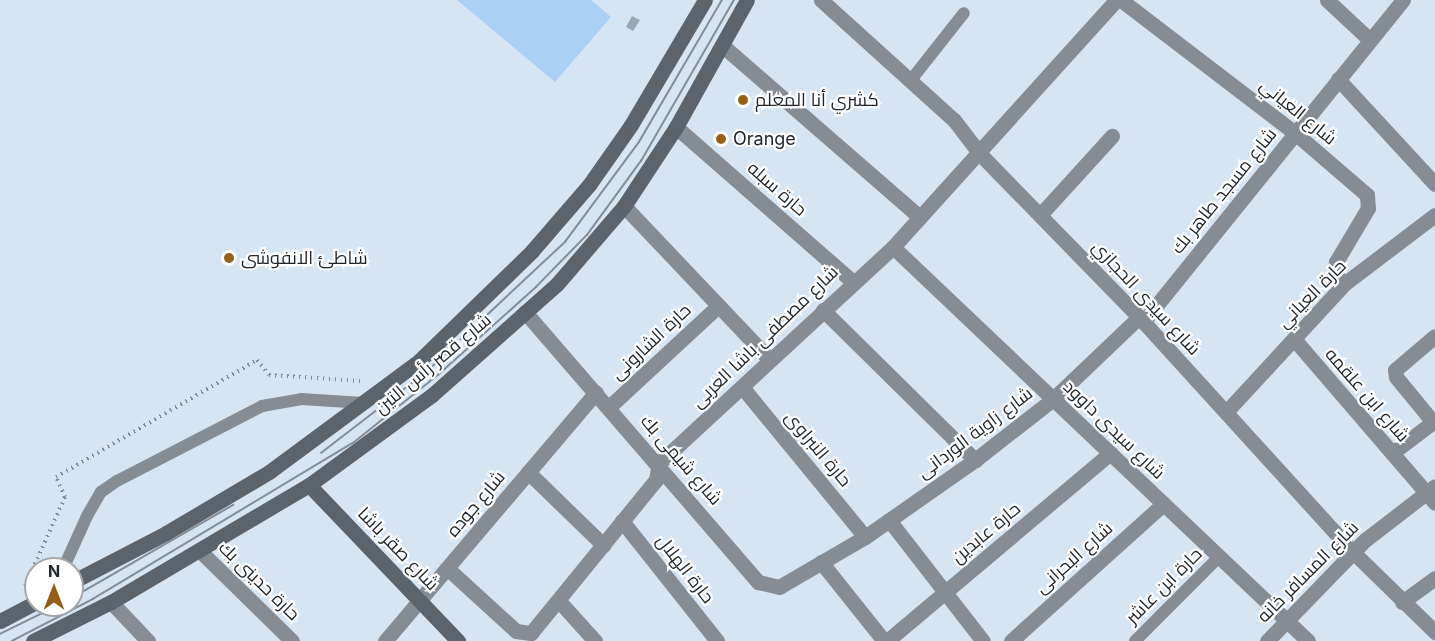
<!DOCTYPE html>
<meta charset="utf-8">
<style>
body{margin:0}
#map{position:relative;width:1435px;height:641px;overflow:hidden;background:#d6e5f4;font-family:Inter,Cairo,sans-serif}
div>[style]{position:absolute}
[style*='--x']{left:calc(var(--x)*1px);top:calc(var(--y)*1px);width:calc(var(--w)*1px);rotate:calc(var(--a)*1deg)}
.green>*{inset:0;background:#abd0f6}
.building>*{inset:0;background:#99a7b5}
.path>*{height:4px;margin-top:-2px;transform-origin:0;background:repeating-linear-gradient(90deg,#808b95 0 1.5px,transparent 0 6px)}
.service>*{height:12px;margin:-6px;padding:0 6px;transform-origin:6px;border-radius:6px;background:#868c93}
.minor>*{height:15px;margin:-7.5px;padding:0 7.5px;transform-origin:7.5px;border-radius:7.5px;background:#868c93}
.secondary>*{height:15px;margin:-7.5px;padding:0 7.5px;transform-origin:7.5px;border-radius:7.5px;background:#5b636c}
.tram>*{height:1.5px;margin:-0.75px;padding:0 0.75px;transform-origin:0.75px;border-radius:0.75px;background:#828d98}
.dots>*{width:16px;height:16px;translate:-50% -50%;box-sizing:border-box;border:3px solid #fff;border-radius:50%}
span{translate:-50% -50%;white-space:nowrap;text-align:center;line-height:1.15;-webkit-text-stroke:4.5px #fff;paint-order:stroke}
.poi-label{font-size:18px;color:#1e2429}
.left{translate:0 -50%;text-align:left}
.street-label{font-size:18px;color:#1e2429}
.north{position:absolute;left:24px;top:557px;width:60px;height:60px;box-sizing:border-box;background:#fff;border:2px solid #a5a7a9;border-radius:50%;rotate:0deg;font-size:16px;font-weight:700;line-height:24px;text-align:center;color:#1e2429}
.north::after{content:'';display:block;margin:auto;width:21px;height:27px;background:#956016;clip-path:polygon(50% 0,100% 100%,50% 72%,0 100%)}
</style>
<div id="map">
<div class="green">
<div style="clip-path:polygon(457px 0,591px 0,611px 17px,555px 82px)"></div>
</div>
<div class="building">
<div style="clip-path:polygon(632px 16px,640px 20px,633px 31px,626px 27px)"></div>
</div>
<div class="path">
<div style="--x:25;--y:586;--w:98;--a:-65.8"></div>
<div style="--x:65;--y:497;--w:22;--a:-114"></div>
<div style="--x:56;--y:477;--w:233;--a:-30.2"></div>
<div style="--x:257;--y:360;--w:19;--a:51"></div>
<div style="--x:269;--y:375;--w:92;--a:3.7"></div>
</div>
<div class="service">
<div style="--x:911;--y:80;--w:85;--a:-51.7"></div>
<div style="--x:63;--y:569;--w:58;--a:-65.6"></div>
<div style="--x:87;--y:516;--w:28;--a:-60"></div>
<div style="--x:101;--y:492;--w:19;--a:-35"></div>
<div style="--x:117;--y:481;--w:163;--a:-27.3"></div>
<div style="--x:262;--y:406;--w:40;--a:-10"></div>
<div style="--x:301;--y:399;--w:63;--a:3.6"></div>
<div style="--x:1135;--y:641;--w:119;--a:-45"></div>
</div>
<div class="minor">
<div style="--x:821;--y:0;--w:179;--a:42.1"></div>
<div style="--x:954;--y:120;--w:43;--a:52.6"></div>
<div style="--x:980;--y:154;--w:228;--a:45.7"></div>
<div style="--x:1139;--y:317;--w:318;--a:47.7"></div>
<div style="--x:1353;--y:552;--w:115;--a:44.3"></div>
<div style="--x:1121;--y:0;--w:219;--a:37.4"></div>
<div style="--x:1295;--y:133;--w:95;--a:40.7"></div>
<div style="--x:1367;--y:195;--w:13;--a:86"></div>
<div style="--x:1368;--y:208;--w:63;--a:120.7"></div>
<div style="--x:1336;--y:262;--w:12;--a:95"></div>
<div style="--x:1335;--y:274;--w:13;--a:48"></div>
<div style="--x:1327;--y:0;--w:59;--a:42.9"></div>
<div style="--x:723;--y:46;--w:261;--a:41"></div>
<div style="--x:1338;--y:79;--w:143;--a:47.3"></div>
<div style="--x:676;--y:127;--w:234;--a:41.2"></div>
<div style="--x:624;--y:206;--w:212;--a:46.5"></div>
<div style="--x:1040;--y:215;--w:107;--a:-47.7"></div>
<div style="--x:893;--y:247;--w:572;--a:43.51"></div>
<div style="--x:823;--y:310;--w:214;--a:44.6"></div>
<div style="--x:525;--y:312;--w:357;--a:49.2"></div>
<div style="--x:758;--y:582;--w:22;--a:13"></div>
<div style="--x:779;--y:587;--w:99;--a:-30.2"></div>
<div style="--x:865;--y:537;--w:134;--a:-35"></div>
<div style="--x:975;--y:460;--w:99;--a:-38"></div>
<div style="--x:1053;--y:399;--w:119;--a:-43.6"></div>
<div style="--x:1143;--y:322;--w:414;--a:-51.1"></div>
<div style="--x:1294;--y:339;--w:216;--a:49.3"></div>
<div style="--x:742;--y:387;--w:194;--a:50.6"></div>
<div style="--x:609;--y:407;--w:149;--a:-42.8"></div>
<div style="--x:1226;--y:412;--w:174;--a:-47.3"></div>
<div style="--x:1344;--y:284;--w:114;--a:-37.2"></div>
<div style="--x:1392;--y:453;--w:51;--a:-37.1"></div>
<div style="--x:1433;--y:422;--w:58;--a:-129.4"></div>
<div style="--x:1396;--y:377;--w:7;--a:-98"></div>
<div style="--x:1395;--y:370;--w:52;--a:-40.4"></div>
<div style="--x:528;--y:472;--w:105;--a:44.2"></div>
<div style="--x:889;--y:520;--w:153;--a:52.2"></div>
<div style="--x:622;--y:521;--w:153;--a:51.6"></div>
<div style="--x:199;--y:550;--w:130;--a:44.4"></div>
<div style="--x:821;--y:562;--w:101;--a:51.4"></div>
<div style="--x:447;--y:568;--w:93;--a:42.4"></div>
<div style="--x:516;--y:631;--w:15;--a:8"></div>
<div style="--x:531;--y:633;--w:198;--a:-50.8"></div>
<div style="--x:656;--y:480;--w:17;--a:-80"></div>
<div style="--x:659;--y:463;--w:318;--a:-42.7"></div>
<div style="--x:893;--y:247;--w:333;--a:-47.9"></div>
<div style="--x:559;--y:601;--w:54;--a:48"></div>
<div style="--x:111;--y:602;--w:54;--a:46.5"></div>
<div style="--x:1402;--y:602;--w:41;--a:-36"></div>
<div style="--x:385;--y:641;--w:326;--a:-49.7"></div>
<div style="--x:887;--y:641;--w:292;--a:-40.1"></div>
<div style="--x:1011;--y:641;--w:205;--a:-42"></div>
<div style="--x:1267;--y:641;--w:141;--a:-45.9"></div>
<div style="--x:1365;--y:540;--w:88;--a:-37.6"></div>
</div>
<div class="secondary">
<div style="--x:309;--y:485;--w:216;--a:46.3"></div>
<div style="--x:72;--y:582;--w:106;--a:-27.5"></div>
<div style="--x:166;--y:533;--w:120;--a:-30.6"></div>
<div style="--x:269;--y:472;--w:187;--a:-36.5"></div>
<div style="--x:419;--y:361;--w:158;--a:-44.2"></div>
<div style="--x:532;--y:251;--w:87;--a:-49.2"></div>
<div style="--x:589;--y:185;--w:73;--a:-55"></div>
<div style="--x:631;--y:125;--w:145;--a:-59.4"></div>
<div style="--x:0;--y:621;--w:41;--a:-27.8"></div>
<div style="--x:33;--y:641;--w:87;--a:-26.6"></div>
<div style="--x:111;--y:602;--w:230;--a:-30.6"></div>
<div style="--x:309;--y:485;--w:152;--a:-36.2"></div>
<div style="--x:432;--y:395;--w:167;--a:-41.6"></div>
<div style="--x:557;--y:284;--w:103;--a:-49.3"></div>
<div style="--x:624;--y:206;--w:95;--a:-56.6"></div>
<div style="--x:676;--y:127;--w:145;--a:-60.8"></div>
</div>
<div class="tram">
<div style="--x:321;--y:453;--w:131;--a:-37.6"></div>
<div style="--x:425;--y:373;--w:192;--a:-43.1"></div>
<div style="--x:565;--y:242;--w:124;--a:-53.5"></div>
<div style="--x:639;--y:142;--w:164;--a:-59.7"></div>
<div style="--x:72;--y:598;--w:186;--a:-30"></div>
<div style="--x:0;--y:634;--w:66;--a:-26.2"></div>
<div style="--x:12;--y:641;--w:91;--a:-27.4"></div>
<div style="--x:93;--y:599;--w:303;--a:-31"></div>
<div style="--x:353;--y:443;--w:109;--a:-38.7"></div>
<div style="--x:438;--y:375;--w:132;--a:-41.9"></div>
<div style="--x:536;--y:287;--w:73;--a:-45.6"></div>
<div style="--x:587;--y:235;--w:92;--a:-53.9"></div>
<div style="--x:641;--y:161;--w:186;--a:-60"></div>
</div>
<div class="dots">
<div style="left:743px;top:100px;background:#956016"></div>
<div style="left:721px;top:139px;background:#956016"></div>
<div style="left:229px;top:258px;background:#956016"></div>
</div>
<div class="poi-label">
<span class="left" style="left:755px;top:100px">كشري أنا المعلم</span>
<span class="left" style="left:733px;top:139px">Orange</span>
<span class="left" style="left:241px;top:258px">شاطئ الانفوشى</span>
</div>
<div class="street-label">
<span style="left:1298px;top:112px;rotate:39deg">شارع العياني</span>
<span style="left:777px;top:189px;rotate:41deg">حارة سبله</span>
<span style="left:1224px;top:191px;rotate:-51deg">شارع مسجد طاهر بك</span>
<span style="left:1312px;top:294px;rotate:-45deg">حارة العياني</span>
<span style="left:1146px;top:298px;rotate:47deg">شارع سيدى الحجازي</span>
<span style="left:765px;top:337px;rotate:-44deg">شارع مصطفى باشا العربى</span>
<span style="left:651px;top:342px;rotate:-43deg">حارة الشارونى</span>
<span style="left:433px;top:364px;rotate:-40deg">شارع قصر رأس التين</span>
<span style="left:1367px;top:395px;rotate:49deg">شارع ابن علقمه</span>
<span style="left:1114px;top:430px;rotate:44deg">شارع سيدى داوود</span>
<span style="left:975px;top:433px;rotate:-37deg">شارع زاوية الوردانى</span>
<span style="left:818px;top:449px;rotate:50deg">حارة النبراوى</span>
<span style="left:681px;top:460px;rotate:49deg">شارع شيمى بك</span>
<span style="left:476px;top:504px;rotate:-50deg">شارع جوده</span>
<span style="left:986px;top:533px;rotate:-40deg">حارة عابدين</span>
<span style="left:398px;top:549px;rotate:46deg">شارع صقر باشا</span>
<span style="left:1074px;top:558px;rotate:-42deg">شارع البحرانى</span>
<span style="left:685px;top:569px;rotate:52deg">حارة الهلال</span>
<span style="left:1308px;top:572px;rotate:-45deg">شارع المسافر خانه</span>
<span style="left:259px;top:581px;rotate:44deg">حارة حدينى بك</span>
<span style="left:1164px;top:586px;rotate:-45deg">حارة ابن عاشر</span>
</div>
<div class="north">N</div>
</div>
